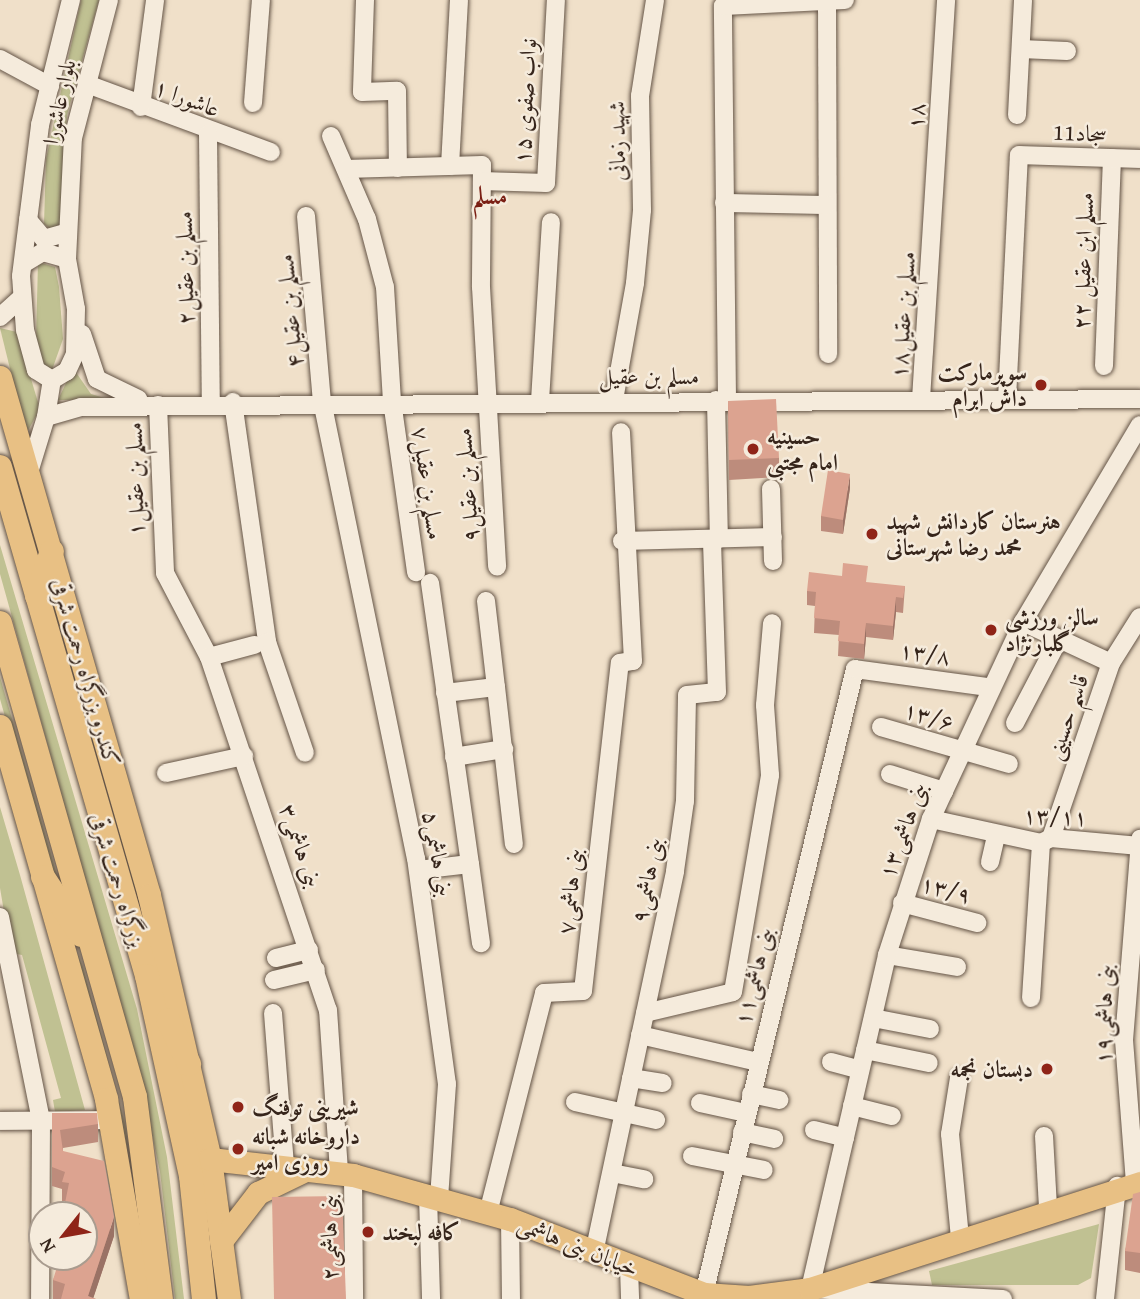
<!DOCTYPE html>
<meta charset="utf-8">
<style>
body{margin:0}
#map{position:relative;width:1140px;height:1299px;overflow:hidden;background:#f0e0c9;font-family:"Gentium Book Plus",Amiri,serif}
div>[style]{position:absolute}
[style*='--x']{left:calc(var(--x)*1px);top:calc(var(--y)*1px);width:calc(var(--w)*1px);rotate:calc(var(--a)*1deg)}
.green>*{inset:0;background:#c0c192}
.roads{filter:drop-shadow(0 0 2px #645446) drop-shadow(0 0 2px #645446)}
.minor>*{height:18px;margin:-9px;padding:0 9px;transform-origin:9px;border-radius:9px;background:#f5ebdc}
.major>*{height:23px;margin:-11.5px;padding:0 11.5px;transform-origin:11.5px;border-radius:11.5px;background:#e8c084}
.highway>*{height:24px;margin:-12px;padding:0 12px;transform-origin:12px;border-radius:12px;background:#e8c084}
.wall>*{inset:0;background:#bd8c7c}
.shaded-wall>*{inset:0;background:#9a7265}
.building>*{inset:0;background:#dca390}
.dots>*{width:19px;height:19px;translate:-50% -50%;box-sizing:border-box;border:4px solid #f5ebdc;border-radius:50%}
span{translate:-50% -50%;white-space:nowrap;text-align:center;line-height:1.15;-webkit-text-stroke:5px #f5ebdc;paint-order:stroke}
.street-label{font-size:23px;color:#36251b}
.poi-label{font-size:23px;color:#36251b;font-weight:700}
.right{translate:-100% -50%;text-align:right}
.left{translate:0 -50%;text-align:left}
.neighbourhood-label{font-size:24px;color:#7a1f14;font-weight:700}
.north{position:absolute;left:28px;top:1201px;width:70px;height:70px;box-sizing:border-box;background:#f5ebdc;border:2px solid #a99c8f;border-radius:50%;rotate:239deg;font-size:19px;font-weight:700;line-height:28px;text-align:center;color:#36251b}
.north::after{content:'';display:block;margin:auto;width:24px;height:32px;background:#8f2418;clip-path:polygon(50% 0,100% 100%,50% 72%,0 100%)}
</style>
<div id="map">
<div class="green">
<div style="clip-path:polygon(81px 0,99px 0,67px 115px,60px 226px,52px 230px,44px 224px,46px 159px)"></div>
<div style="clip-path:polygon(38px 262px,55px 267px,59px 287px,63px 339px,52px 370px,42px 363px,36px 340px)"></div>
<div style="clip-path:polygon(0 328px,17px 332px,40px 409px,26px 434px)"></div>
<div style="clip-path:polygon(73px 368px,91px 394px,111px 400px,58px 400px)"></div>
<div style="clip-path:polygon(0 545px,137px 1009px,167px 1157px,184px 1299px,175px 1299px,160px 1172px,139px 1073px,0 574px)"></div>
<div style="clip-path:polygon(0 677px,61px 889px,49px 871px,0 699px)"></div>
<div style="clip-path:polygon(0 807px,20px 875px,85px 1110px,55px 1112px,53px 1100px,61px 1098px,22px 955px,11px 953px,0 888px)"></div>
<div style="clip-path:polygon(60px 915px,83px 967px,125px 1124px,146px 1266px)"></div>
<div style="clip-path:polygon(1099px 1224px,1091px 1278px,1078px 1285px,932px 1285px,929px 1271px)"></div>
</div>
<div class="roads">
<div class="minor">
<div style="--x:365;--y:0;--w:92;--a:91.9"></div>
<div style="--x:362;--y:92;--w:35;--a:-2"></div>
<div style="--x:397;--y:91;--w:77;--a:89.3"></div>
<div style="--x:827;--y:2;--w:352;--a:89.8"></div>
<div style="--x:1021;--y:49;--w:46;--a:2.5"></div>
<div style="--x:0;--y:59;--w:57;--a:28.4"></div>
<div style="--x:87;--y:84;--w:196;--a:20.3"></div>
<div style="--x:253;--y:103;--w:103;--a:-85.6"></div>
<div style="--x:141;--y:107;--w:108;--a:-82.5"></div>
<div style="--x:1017;--y:115;--w:115;--a:-87"></div>
<div style="--x:208;--y:134;--w:268;--a:89.4"></div>
<div style="--x:331;--y:136;--w:90;--a:66.6"></div>
<div style="--x:367;--y:219;--w:70;--a:75.2"></div>
<div style="--x:385;--y:287;--w:114;--a:86.5"></div>
<div style="--x:392;--y:401;--w:173;--a:82"></div>
<div style="--x:450;--y:166;--w:166;--a:-86.9"></div>
<div style="--x:346;--y:169;--w:136;--a:-1.7"></div>
<div style="--x:482;--y:165;--w:122;--a:90.5"></div>
<div style="--x:481;--y:287;--w:280;--a:86.7"></div>
<div style="--x:482;--y:181;--w:64;--a:1.8"></div>
<div style="--x:546;--y:183;--w:183;--a:-86.9"></div>
<div style="--x:724;--y:203;--w:103;--a:1.1"></div>
<div style="--x:306;--y:216;--w:186;--a:85.1"></div>
<div style="--x:322;--y:401;--w:467;--a:78.4"></div>
<div style="--x:416;--y:858;--w:228;--a:82.2"></div>
<div style="--x:447;--y:1084;--w:115;--a:94"></div>
<div style="--x:28;--y:220;--w:25;--a:50"></div>
<div style="--x:44;--y:239;--w:25;--a:-16"></div>
<div style="--x:67;--y:259;--w:121;--a:-87.2"></div>
<div style="--x:73;--y:138;--w:143;--a:-75.4"></div>
<div style="--x:23;--y:264;--w:23;--a:-31"></div>
<div style="--x:43;--y:252;--w:25;--a:16"></div>
<div style="--x:67;--y:259;--w:51;--a:79.8"></div>
<div style="--x:76;--y:309;--w:45;--a:91.3"></div>
<div style="--x:75;--y:354;--w:19;--a:115"></div>
<div style="--x:67;--y:371;--w:17;--a:149"></div>
<div style="--x:52;--y:380;--w:19;--a:-148"></div>
<div style="--x:36;--y:370;--w:41;--a:-105.4"></div>
<div style="--x:25;--y:330;--w:54;--a:-94.2"></div>
<div style="--x:21;--y:276;--w:152;--a:-82.8"></div>
<div style="--x:40;--y:125;--w:129;--a:-76.1"></div>
<div style="--x:0;--y:317;--w:28;--a:-42"></div>
<div style="--x:82;--y:334;--w:47;--a:71.6"></div>
<div style="--x:97;--y:379;--w:46;--a:26"></div>
<div style="--x:1104;--y:366;--w:208;--a:-87.8"></div>
<div style="--x:921;--y:399;--w:400;--a:-86.4"></div>
<div style="--x:1007;--y:399;--w:244;--a:-87.2"></div>
<div style="--x:1019;--y:155;--w:121;--a:1.9"></div>
<div style="--x:614;--y:400;--w:119;--a:-79.8"></div>
<div style="--x:635;--y:283;--w:73;--a:-84.5"></div>
<div style="--x:642;--y:210;--w:114;--a:-91"></div>
<div style="--x:640;--y:96;--w:97;--a:-81.1"></div>
<div style="--x:716;--y:400;--w:139;--a:88.8"></div>
<div style="--x:727;--y:400;--w:394;--a:-90.6"></div>
<div style="--x:723;--y:6;--w:122;--a:-2.8"></div>
<div style="--x:540;--y:401;--w:179;--a:-86.5"></div>
<div style="--x:233;--y:402;--w:242;--a:81.9"></div>
<div style="--x:267;--y:642;--w:117;--a:71.1"></div>
<div style="--x:158;--y:405;--w:168;--a:87.6"></div>
<div style="--x:165;--y:573;--w:95;--a:62.4"></div>
<div style="--x:209;--y:657;--w:373;--a:71.4"></div>
<div style="--x:328;--y:1010;--w:162;--a:86.1"></div>
<div style="--x:46;--y:417;--w:37;--a:-81"></div>
<div style="--x:30;--y:469;--w:54;--a:-72.9"></div>
<div style="--x:46;--y:417;--w:36;--a:-16"></div>
<div style="--x:81;--y:407;--w:1059;--a:-0.43"></div>
<div style="--x:771;--y:489;--w:72;--a:88.4"></div>
<div style="--x:622;--y:541;--w:151;--a:-1.5"></div>
<div style="--x:486;--y:601;--w:87;--a:83.4"></div>
<div style="--x:1023;--y:622;--w:97;--a:25"></div>
<div style="--x:209;--y:657;--w:47;--a:-14.9"></div>
<div style="--x:445;--y:693;--w:51;--a:-6.7"></div>
<div style="--x:496;--y:687;--w:158;--a:83.5"></div>
<div style="--x:1015;--y:723;--w:95;--a:-62.4"></div>
<div style="--x:881;--y:727;--w:133;--a:16.1"></div>
<div style="--x:454;--y:757;--w:51;--a:-9.1"></div>
<div style="--x:166;--y:773;--w:80;--a:-12.3"></div>
<div style="--x:890;--y:774;--w:57;--a:17.5"></div>
<div style="--x:931;--y:819;--w:113;--a:12.3"></div>
<div style="--x:1041;--y:843;--w:11;--a:-27"></div>
<div style="--x:1051;--y:838;--w:89;--a:5.1"></div>
<div style="--x:1051;--y:838;--w:185;--a:-71.1"></div>
<div style="--x:1111;--y:663;--w:54;--a:-57.8"></div>
<div style="--x:990;--y:862;--w:26;--a:-77"></div>
<div style="--x:470;--y:864;--w:80;--a:82.1"></div>
<div style="--x:418;--y:870;--w:52;--a:-6.6"></div>
<div style="--x:470;--y:864;--w:284;--a:-98.1"></div>
<div style="--x:902;--y:903;--w:78;--a:14.9"></div>
<div style="--x:0;--y:917;--w:208;--a:78.6"></div>
<div style="--x:41;--y:1121;--w:178;--a:90.3"></div>
<div style="--x:887;--y:955;--w:71;--a:9.7"></div>
<div style="--x:276;--y:958;--w:34;--a:-14"></div>
<div style="--x:274;--y:980;--w:43;--a:-13.4"></div>
<div style="--x:1031;--y:998;--w:155;--a:-86.3"></div>
<div style="--x:273;--y:1013;--w:154;--a:85.5"></div>
<div style="--x:645;--y:1013;--w:90;--a:-13.4"></div>
<div style="--x:733;--y:992;--w:220;--a:-80.3"></div>
<div style="--x:770;--y:775;--w:70;--a:-94.1"></div>
<div style="--x:765;--y:705;--w:82;--a:-85.1"></div>
<div style="--x:873;--y:1018;--w:58;--a:10.9"></div>
<div style="--x:640;--y:1035;--w:121;--a:12.9"></div>
<div style="--x:865;--y:1050;--w:65;--a:11.5"></div>
<div style="--x:831;--y:1062;--w:30;--a:15"></div>
<div style="--x:631;--y:1078;--w:32;--a:9"></div>
<div style="--x:959;--y:1078;--w:57;--a:99.1"></div>
<div style="--x:950;--y:1134;--w:104;--a:84.5"></div>
<div style="--x:751;--y:1094;--w:29;--a:12"></div>
<div style="--x:575;--y:1102;--w:83;--a:12.5"></div>
<div style="--x:700;--y:1103;--w:47;--a:12.3"></div>
<div style="--x:852;--y:1106;--w:41;--a:14"></div>
<div style="--x:0;--y:1121;--w:111;--a:-0.5"></div>
<div style="--x:814;--y:1130;--w:32;--a:14"></div>
<div style="--x:742;--y:1132;--w:33;--a:12"></div>
<div style="--x:1044;--y:1136;--w:72;--a:86.8"></div>
<div style="--x:692;--y:1156;--w:73;--a:11"></div>
<div style="--x:612;--y:1173;--w:33;--a:11"></div>
<div style="--x:353;--y:1175;--w:124;--a:89.5"></div>
<div style="--x:1135;--y:1183;--w:143;--a:-94.4"></div>
<div style="--x:1124;--y:1040;--w:202;--a:-85.4"></div>
<div style="--x:428;--y:1196;--w:103;--a:88.3"></div>
<div style="--x:488;--y:1213;--w:227;--a:-75.7"></div>
<div style="--x:544;--y:993;--w:39;--a:-3"></div>
<div style="--x:583;--y:991;--w:330;--a:-83.6"></div>
<div style="--x:620;--y:663;--w:13;--a:-9"></div>
<div style="--x:633;--y:661;--w:229;--a:-93"></div>
<div style="--x:510;--y:1219;--w:80;--a:89.3"></div>
<div style="--x:594;--y:1253;--w:390;--a:-78"></div>
<div style="--x:675;--y:871;--w:71;--a:-81.9"></div>
<div style="--x:685;--y:801;--w:106;--a:-88.9"></div>
<div style="--x:687;--y:695;--w:30;--a:-6"></div>
<div style="--x:717;--y:692;--w:153;--a:-91.9"></div>
<div style="--x:629;--y:1268;--w:31;--a:88"></div>
<div style="--x:704;--y:1294;--w:643;--a:-76.42"></div>
<div style="--x:855;--y:669;--w:135;--a:7.7"></div>
<div style="--x:1003;--y:1299;--w:193;--a:-177"></div>
<div style="--x:810;--y:1289;--w:343;--a:-77"></div>
<div style="--x:887;--y:955;--w:143;--a:-72.1"></div>
<div style="--x:931;--y:819;--w:217;--a:-65"></div>
<div style="--x:1023;--y:622;--w:229;--a:-59.3"></div>
<div style="--x:1105;--y:1299;--w:114;--a:-83.9"></div>
</div>
<div class="major">
<div style="--x:0;--y:377;--w:539;--a:73.95"></div>
<div style="--x:149;--y:895;--w:271;--a:77"></div>
<div style="--x:210;--y:1159;--w:141;--a:82.3"></div>
<div style="--x:0;--y:726;--w:388;--a:74.1"></div>
<div style="--x:106;--y:1099;--w:203;--a:80.1"></div>
<div style="--x:210;--y:1159;--w:144;--a:6.4"></div>
<div style="--x:353;--y:1175;--w:163;--a:15.7"></div>
<div style="--x:510;--y:1219;--w:208;--a:21.1"></div>
<div style="--x:704;--y:1294;--w:45;--a:3.8"></div>
<div style="--x:749;--y:1297;--w:62;--a:-7.5"></div>
<div style="--x:810;--y:1289;--w:347;--a:-17.8"></div>
<div style="--x:221;--y:1241;--w:61;--a:-52.4"></div>
<div style="--x:258;--y:1193;--w:55;--a:-26.1"></div>
</div>
<div class="highway">
<div style="--x:0;--y:467;--w:530;--a:73.89"></div>
<div style="--x:147;--y:976;--w:205;--a:77.6"></div>
<div style="--x:191;--y:1176;--w:124;--a:84"></div>
<div style="--x:37;--y:596;--w:47;--a:-71.6"></div>
<div style="--x:0;--y:623;--w:493;--a:74.1"></div>
<div style="--x:135;--y:1097;--w:204;--a:82.7"></div>
<div style="--x:43;--y:877;--w:69;--a:56.8"></div>
<div style="--x:168;--y:1020;--w:49;--a:64.5"></div>
</div>
</div>
<div class="wall">
<div style="clip-path:polygon(728px 401px,779px 458px,779px 477px,729px 480px)"></div>
<div style="clip-path:polygon(850px 488px,843px 534px,821px 531px,821px 516px)"></div>
<div style="clip-path:polygon(905px 586px,903px 613px,896px 612px,893px 640px,866px 637px,864px 659px,838px 656px,839px 635px,814px 633px,815px 606px,807px 605px,807px 591px)"></div>
<div style="clip-path:polygon(52px 1113px,98px 1124px,98px 1142px,63px 1148px,63px 1151px,114px 1236px,93px 1298px,96px 1299px,53px 1299px,53px 1280px,84px 1215px,63px 1215px,65px 1201px,62px 1201px,62px 1189px,52px 1186px)"></div>
<div style="clip-path:polygon(1140px 1192px,1140px 1273px,1125px 1270px,1125px 1251px)"></div>
</div>
<div class="shaded-wall">
<div style="clip-path:polygon(850px 474px,850px 488px,843px 534px,843px 520px)"></div>
<div style="clip-path:polygon(896px 597px,896px 612px,893px 640px,893px 626px)"></div>
<div style="clip-path:polygon(866px 623px,866px 637px,864px 659px,864px 644px)"></div>
<div style="clip-path:polygon(114px 1217px,114px 1236px,93px 1299px,88px 1296px)"></div>
</div>
<div class="building">
<div style="clip-path:polygon(776px 399px,779px 458px,729px 460px,728px 401px)"></div>
<div style="clip-path:polygon(828px 470px,850px 474px,843px 520px,821px 516px)"></div>
<div style="clip-path:polygon(843px 563px,868px 566px,866px 582px,905px 586px,903px 598px,896px 597px,893px 626px,866px 623px,864px 644px,838px 641px,840px 621px,814px 618px,816px 592px,807px 591px,809px 572px,842px 576px)"></div>
<div style="clip-path:polygon(52px 1113px,97px 1113px,98px 1124px,60px 1130px,63px 1151px,104px 1161px,114px 1217px,88px 1296px,96px 1299px,61px 1299px,65px 1284px,53px 1280px,60px 1257px,84px 1257px,84px 1215px,67px 1215px,63px 1213px,69px 1183px,62px 1182px,65px 1172px,52px 1167px)"></div>
<div style="clip-path:polygon(1140px 1192px,1140px 1253px,1125px 1251px,1133px 1194px)"></div>
<div style="clip-path:polygon(342px 1196px,346px 1299px,274px 1299px,272px 1197px)"></div>
</div>
<div class="dots">
<div style="left:1041px;top:385px;background:#8f2418"></div>
<div style="left:753px;top:449px;background:#8f2418"></div>
<div style="left:872px;top:534px;background:#8f2418"></div>
<div style="left:991px;top:630px;background:#8f2418"></div>
<div style="left:1047px;top:1069px;background:#8f2418"></div>
<div style="left:238px;top:1107px;background:#8f2418"></div>
<div style="left:238px;top:1149px;background:#8f2418"></div>
<div style="left:368px;top:1232px;background:#8f2418"></div>
</div>
<div class="street-label">
<span style="left:187px;top:98px;rotate:21deg">عاشورا ۱</span>
<span style="left:525px;top:101px;rotate:-87deg">نواب صفوی ۱۵</span>
<span style="left:59px;top:102px;rotate:-78deg">بلوار عاشورا</span>
<span style="left:916px;top:116px;rotate:-87deg">۱۸</span>
<span style="left:1080px;top:133px;rotate:2deg">11سجاد</span>
<span style="left:617px;top:141px;rotate:-91deg">شهید زمانی</span>
<span style="left:1083px;top:261px;rotate:-88deg">مسلم ابن عقیل ۲۲</span>
<span style="left:185px;top:268px;rotate:-91deg">مسلم بن عقیل۲</span>
<span style="left:290px;top:311px;rotate:-95deg">مسلم بن عقیل۴</span>
<span style="left:903px;top:315px;rotate:-86deg">مسلم بن عقیل۱۸</span>
<span style="left:649px;top:376px">مسلم بن عقیل</span>
<span style="left:135px;top:479px;rotate:-91deg">مسلم بن عقیل۱</span>
<span style="left:428px;top:483px;rotate:82deg">مسلم بن عقیل۷</span>
<span style="left:467px;top:485px;rotate:-94deg">مسلم بن عقیل۹</span>
<span style="left:925px;top:653px;rotate:8deg">۱۳/۸</span>
<span style="left:86px;top:672px;rotate:74deg">کندرو بزرگراه رحمت شرقی</span>
<span style="left:929px;top:716px;rotate:17deg">۱۳/۶</span>
<span style="left:1067px;top:717px;rotate:-71deg">قاسم حسینی</span>
<span style="left:1055px;top:816px;rotate:2deg">۱۳/۱۱</span>
<span style="left:903px;top:830px;rotate:-70deg">بنی هاشمی۱۳</span>
<span style="left:301px;top:846px;rotate:71deg">بنی هاشمی۳</span>
<span style="left:438px;top:854px;rotate:80deg">بنی هاشمی۵</span>
<span style="left:118px;top:880px;rotate:73deg">بزرگراه رحمت شرقی</span>
<span style="left:647px;top:880px;rotate:-79deg">بنی هاشمی۹</span>
<span style="left:946px;top:889px;rotate:15deg">۱۳/۹</span>
<span style="left:570px;top:891px;rotate:-84deg">بنی هاشمی۷</span>
<span style="left:754px;top:976px;rotate:-76deg">بنی هاشمی۱۱</span>
<span style="left:1104px;top:1014px;rotate:-89deg">بنی هاشمی۱۹</span>
<span style="left:329px;top:1237px;rotate:-91deg">۲بنی هاشمی</span>
<span style="left:578px;top:1246px;rotate:22deg">خیابان بنی هاشمی</span>
</div>
<div class="poi-label">
<span class="right" style="left:1027px;top:385px">سوپرمارکت<br>داش ابرام</span>
<span class="left" style="left:767px;top:449px">حسینیه<br>امام مجتبی</span>
<span class="left" style="left:886px;top:534px">هنرستان کاردانش شهید<br>محمد رضا شهرستانی</span>
<span class="left" style="left:1005px;top:630px">سالن ورزشی<br>گلبارنژاد</span>
<span class="right" style="left:1033px;top:1069px">دبستان نجمه</span>
<span class="left" style="left:252px;top:1107px">شیرینی توفنگ</span>
<span class="left" style="left:252px;top:1149px">داروخانه شبانه<br>روزی امیر</span>
<span class="left" style="left:382px;top:1232px">کافه لبخند</span>
</div>
<div class="neighbourhood-label">
<span style="left:490px;top:196px">مسلم</span>
</div>
<div class="north">N</div>
</div>
